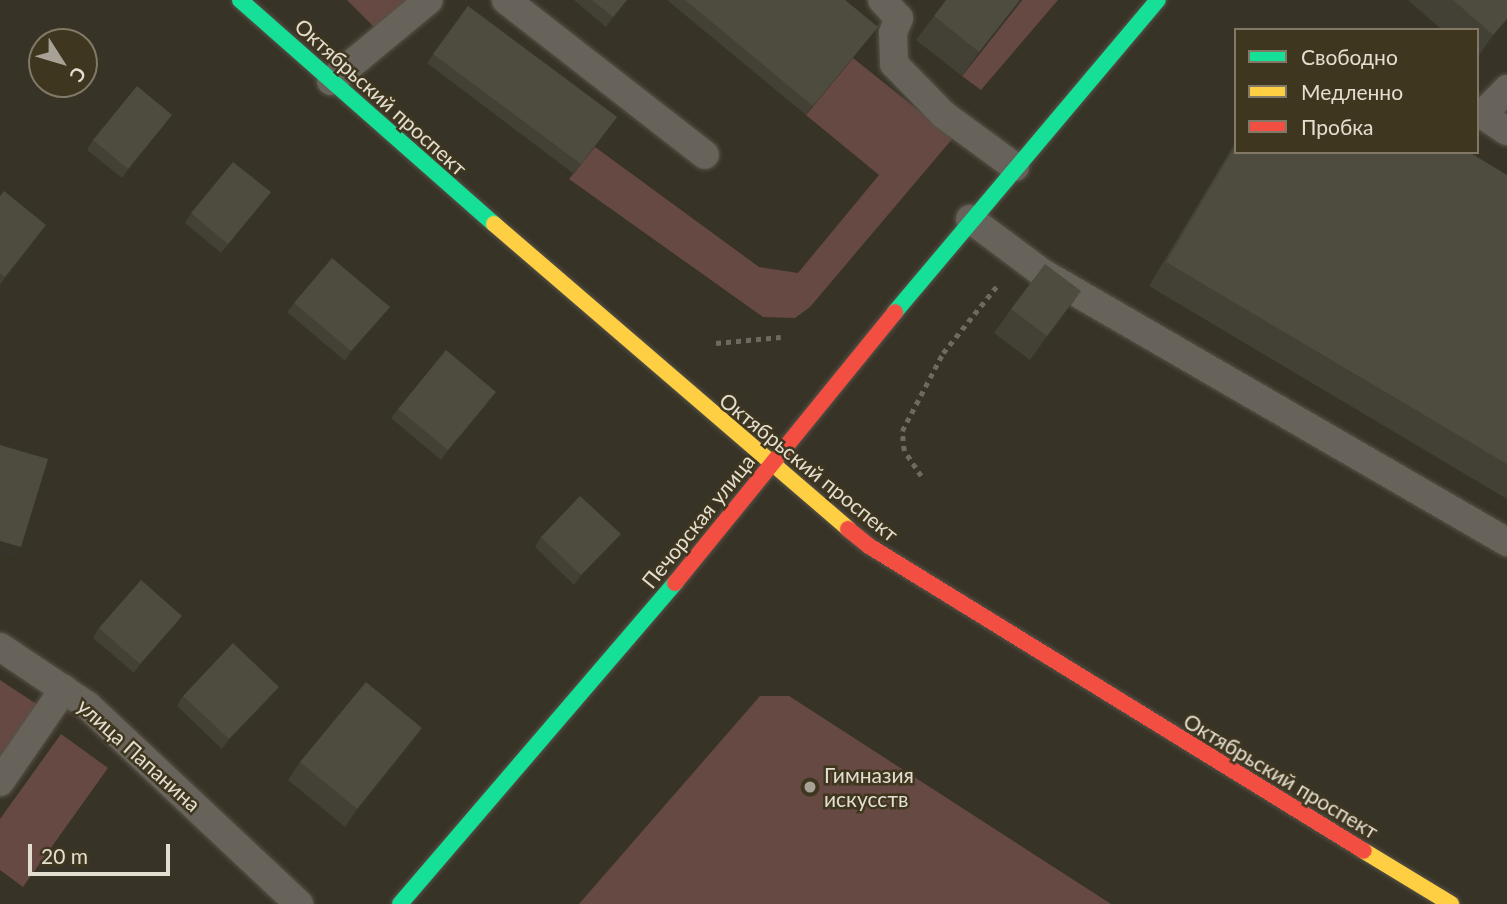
<!DOCTYPE html>
<meta charset="utf-8">
<style>
body{margin:0}
#map{position:relative;width:1507px;height:904px;overflow:hidden;background:#383327;font-family:Lato,sans-serif}
div>[style]{position:absolute}
[style*='--x']{left:calc(var(--x)*1px);top:calc(var(--y)*1px);width:calc(var(--w)*1px);rotate:calc(var(--a)*1deg)}
.green>*{inset:0;background:#674943}
.path>*{height:4.5px;margin-top:-2.25px;transform-origin:0;background:repeating-linear-gradient(90deg,#6e6a62 0 5px,transparent 0 10px)}
.roads{filter:drop-shadow(0 0 2px #565146) drop-shadow(0 0 2px #565146)}
.lane>*{height:28px;margin:-14px;padding:0 14px;transform-origin:14px;border-radius:14px;background:#67635a}
.fast>*{height:16px;margin:-8px;padding:0 8px;transform-origin:8px;border-radius:8px;background:#16e098}
.slow>*{height:16px;margin:-8px;padding:0 8px;transform-origin:8px;border-radius:8px;background:#ffcf43}
.jam>*{height:16px;margin:-8px;padding:0 8px;transform-origin:8px;border-radius:8px;background:#f24e42}
.wall>*{inset:0;background:#434135}
.shaded-wall>*{inset:0;background:#37352b}
.building>*{inset:0;background:#4e4c3e}
.dots>*{width:19px;height:19px;translate:-50% -50%;box-sizing:border-box;border:4px solid #3f3620;border-radius:50%}
span{translate:-50% -50%;white-space:nowrap;text-align:center;line-height:1.15;-webkit-text-stroke:5px #3f3620;paint-order:stroke}
.street-label{font-size:21px;color:#e3ded0}
.poi-label{font-size:21px;color:#e3ded0}
.left{translate:0 -50%;text-align:left}
.legend{position:absolute;left:1234px;top:28px;width:245px;height:126px;box-sizing:border-box;background:#3f3620;border:2px solid #817966;margin:0;padding:9px 12px;list-style:none;font-size:21px;color:#e3ded0}
.legend li{display:flex;align-items:center;gap:14px;height:35px}
.legend b{width:35px;border:2px solid #817966}
.north{position:absolute;left:28px;top:28px;width:70px;height:70px;box-sizing:border-box;background:#3f3620;border:2px solid #817966;border-radius:50%;rotate:127deg;font-size:19px;font-weight:700;line-height:28px;text-align:center;color:#e3ded0}
.north::after{content:'';display:block;margin:auto;width:24px;height:32px;background:#a7a295;clip-path:polygon(50% 0,100% 100%,50% 72%,0 100%)}
.scale{position:absolute;left:28px;top:844px;width:142px;height:32px;box-sizing:border-box;border:4px solid #e3ded0;border-top:0;padding-left:9px;font-size:21px;line-height:24px;white-space:nowrap;color:#e3ded0;-webkit-text-stroke:5px #3f3620;paint-order:stroke}
</style>
<div id="map">
<div class="green">
<div style="clip-path:polygon(347px 0,414px 0,375px 28px)"></div>
<div style="clip-path:polygon(1022px 0,1058px 0,981px 90px,962px 76px)"></div>
<div style="clip-path:polygon(853px 58px,953px 138px,810px 307px,795px 318px,763px 317px,569px 179px,595px 147px,759px 267px,798px 273px,879px 175px,806px 115px)"></div>
<div style="clip-path:polygon(0 680px,44px 709px,0 772px)"></div>
<div style="clip-path:polygon(760px 696px,789px 696px,1111px 904px,579px 904px)"></div>
<div style="clip-path:polygon(61px 734px,108px 768px,23px 887px,0 870px,0 819px)"></div>
</div>
<div class="path">
<div style="--x:716;--y:343;--w:65;--a:-5.3"></div>
<div style="--x:921;--y:476;--w:30;--a:-124"></div>
<div style="--x:904;--y:451;--w:20;--a:-96"></div>
<div style="--x:902;--y:431;--w:88;--a:-62.3"></div>
<div style="--x:943;--y:353;--w:85;--a:-51.2"></div>
</div>
<div class="roads">
<div class="lane">
<div style="--x:506;--y:0;--w:252;--a:37.9"></div>
<div style="--x:882;--y:0;--w:25;--a:47"></div>
<div style="--x:899;--y:18;--w:16;--a:112"></div>
<div style="--x:893;--y:33;--w:31;--a:88"></div>
<div style="--x:894;--y:64;--w:71;--a:45.6"></div>
<div style="--x:944;--y:115;--w:88;--a:36.2"></div>
<div style="--x:331;--y:81;--w:127;--a:-39.6"></div>
<div style="--x:1477;--y:111;--w:36;--a:34"></div>
<div style="--x:1482;--y:115;--w:36;--a:-46"></div>
<div style="--x:970;--y:219;--w:89;--a:36.7"></div>
<div style="--x:1041;--y:272;--w:539;--a:30.09"></div>
<div style="--x:0;--y:647;--w:105;--a:33.7"></div>
<div style="--x:87;--y:705;--w:291;--a:43.2"></div>
<div style="--x:0;--y:782;--w:113;--a:-55.5"></div>
</div>
<div class="fast">
<div style="--x:240;--y:0;--w:339;--a:41.4"></div>
<div style="--x:895;--y:312;--w:408;--a:-49.9"></div>
<div style="--x:400;--y:904;--w:423;--a:-49.4"></div>
</div>
<div class="slow">
<div style="--x:494;--y:224;--w:467;--a:40.7"></div>
<div style="--x:1364;--y:851;--w:102;--a:31.3"></div>
</div>
<div class="jam">
<div style="--x:848;--y:529;--w:27;--a:39"></div>
<div style="--x:869;--y:546;--w:581;--a:31.64"></div>
<div style="--x:675;--y:583;--w:349;--a:-50.9"></div>
</div>
</div>
<div class="wall">
<div style="clip-path:polygon(574px 0,629px 0,606px 27px)"></div>
<div style="clip-path:polygon(667px 0,845px 0,878px 27px,806px 115px)"></div>
<div style="clip-path:polygon(1022px 0,962px 76px,916px 40px,934px 16px)"></div>
<div style="clip-path:polygon(1408px 0,1507px 0,1507px 24px,1477px 58px,1477px 30px,1442px 30px)"></div>
<div style="clip-path:polygon(468px 6px,617px 117px,574px 174px,427px 63px)"></div>
<div style="clip-path:polygon(165px 124px,122px 178px,87px 150px,93px 140px)"></div>
<div style="clip-path:polygon(1236px 141px,1236px 152px,1507px 175px,1507px 499px,1149px 286px)"></div>
<div style="clip-path:polygon(271px 192px,221px 253px,185px 223px,191px 213px)"></div>
<div style="clip-path:polygon(0 196px,33px 243px,0 285px)"></div>
<div style="clip-path:polygon(294px 303px,383px 316px,345px 361px,287px 312px)"></div>
<div style="clip-path:polygon(1011px 309px,1064px 315px,1030px 360px,994px 333px)"></div>
<div style="clip-path:polygon(490px 402px,441px 460px,391px 418px,398px 409px)"></div>
<div style="clip-path:polygon(621px 534px,614px 544px,574px 585px,535px 547px,541px 537px)"></div>
<div style="clip-path:polygon(182px 616px,175px 625px,134px 673px,93px 638px,99px 628px)"></div>
<div style="clip-path:polygon(183px 696px,272px 697px,222px 749px,177px 706px)"></div>
<div style="clip-path:polygon(410px 746px,345px 827px,288px 780px,300px 762px)"></div>
</div>
<div class="shaded-wall">
<div style="clip-path:polygon(627px 0,629px 0,606px 27px,613px 17px)"></div>
<div style="clip-path:polygon(1020px 0,1022px 0,962px 76px,979px 52px)"></div>
<div style="clip-path:polygon(1507px 19px,1507px 24px,1477px 58px,1493px 35px)"></div>
<div style="clip-path:polygon(878px 27px,871px 36px,806px 115px,813px 106px)"></div>
<div style="clip-path:polygon(172px 115px,165px 124px,122px 178px,128px 169px)"></div>
<div style="clip-path:polygon(46px 225px,33px 243px,0 285px,5px 277px)"></div>
<div style="clip-path:polygon(1081px 291px,1064px 315px,1030px 360px,1047px 336px)"></div>
<div style="clip-path:polygon(390px 307px,383px 316px,345px 361px,351px 351px)"></div>
<div style="clip-path:polygon(496px 392px,490px 402px,441px 460px,448px 450px)"></div>
<div style="clip-path:polygon(621px 534px,614px 544px,574px 585px,581px 575px)"></div>
<div style="clip-path:polygon(0 541px,21px 547px,14px 557px,0 552px)"></div>
<div style="clip-path:polygon(182px 616px,175px 625px,134px 673px,140px 664px)"></div>
<div style="clip-path:polygon(279px 687px,272px 697px,222px 749px,229px 739px)"></div>
<div style="clip-path:polygon(422px 728px,410px 746px,345px 827px,357px 809px)"></div>
</div>
<div class="building">
<div style="clip-path:polygon(592px 0,627px 0,613px 17px)"></div>
<div style="clip-path:polygon(685px 0,845px 0,878px 27px,813px 106px)"></div>
<div style="clip-path:polygon(946px 0,1020px 0,979px 52px,934px 16px)"></div>
<div style="clip-path:polygon(1453px 0,1507px 0,1507px 19px,1493px 35px)"></div>
<div style="clip-path:polygon(468px 6px,617px 117px,581px 164px,433px 54px)"></div>
<div style="clip-path:polygon(137px 86px,172px 115px,128px 169px,93px 140px)"></div>
<div style="clip-path:polygon(1236px 145px,1236px 152px,1469px 152px,1507px 175px,1507px 464px,1166px 262px)"></div>
<div style="clip-path:polygon(233px 162px,271px 192px,228px 244px,191px 213px)"></div>
<div style="clip-path:polygon(4px 191px,46px 225px,5px 277px,0 273px,0 196px)"></div>
<div style="clip-path:polygon(332px 258px,390px 307px,351px 351px,294px 303px)"></div>
<div style="clip-path:polygon(1045px 264px,1081px 291px,1047px 336px,1011px 309px)"></div>
<div style="clip-path:polygon(446px 350px,496px 392px,448px 450px,398px 409px)"></div>
<div style="clip-path:polygon(0 445px,48px 459px,21px 547px,0 541px)"></div>
<div style="clip-path:polygon(580px 496px,621px 534px,581px 575px,541px 537px)"></div>
<div style="clip-path:polygon(141px 580px,182px 616px,140px 664px,99px 628px)"></div>
<div style="clip-path:polygon(233px 643px,279px 687px,229px 739px,183px 696px)"></div>
<div style="clip-path:polygon(366px 682px,422px 728px,357px 809px,300px 762px)"></div>
</div>
<div class="dots">
<div style="left:810px;top:787px;background:#a7a295"></div>
</div>
<div class="street-label">
<span style="left:381px;top:97px;rotate:42deg">Октябрьский проспект</span>
<span style="left:809px;top:467px;rotate:39deg">Октябрьский проспект</span>
<span style="left:698px;top:521px;rotate:-51deg">Печорская улица</span>
<span style="left:139px;top:755px;rotate:42deg">улица Папанина</span>
<span style="left:1281px;top:776px;rotate:31deg">Октябрьский проспект</span>
</div>
<div class="poi-label">
<span class="left" style="left:824px;top:787px">Гимназия<br>искусств</span>
</div>
<ul class="legend">
<li><b style="height:9px;background:#16e098"></b>Свободно</li>
<li><b style="height:9px;background:#ffcf43"></b>Медленно</li>
<li><b style="height:9px;background:#f24e42"></b>Пробка</li>
</ul>
<div class="north">С</div>
<div class="scale">20 m</div>
</div>
